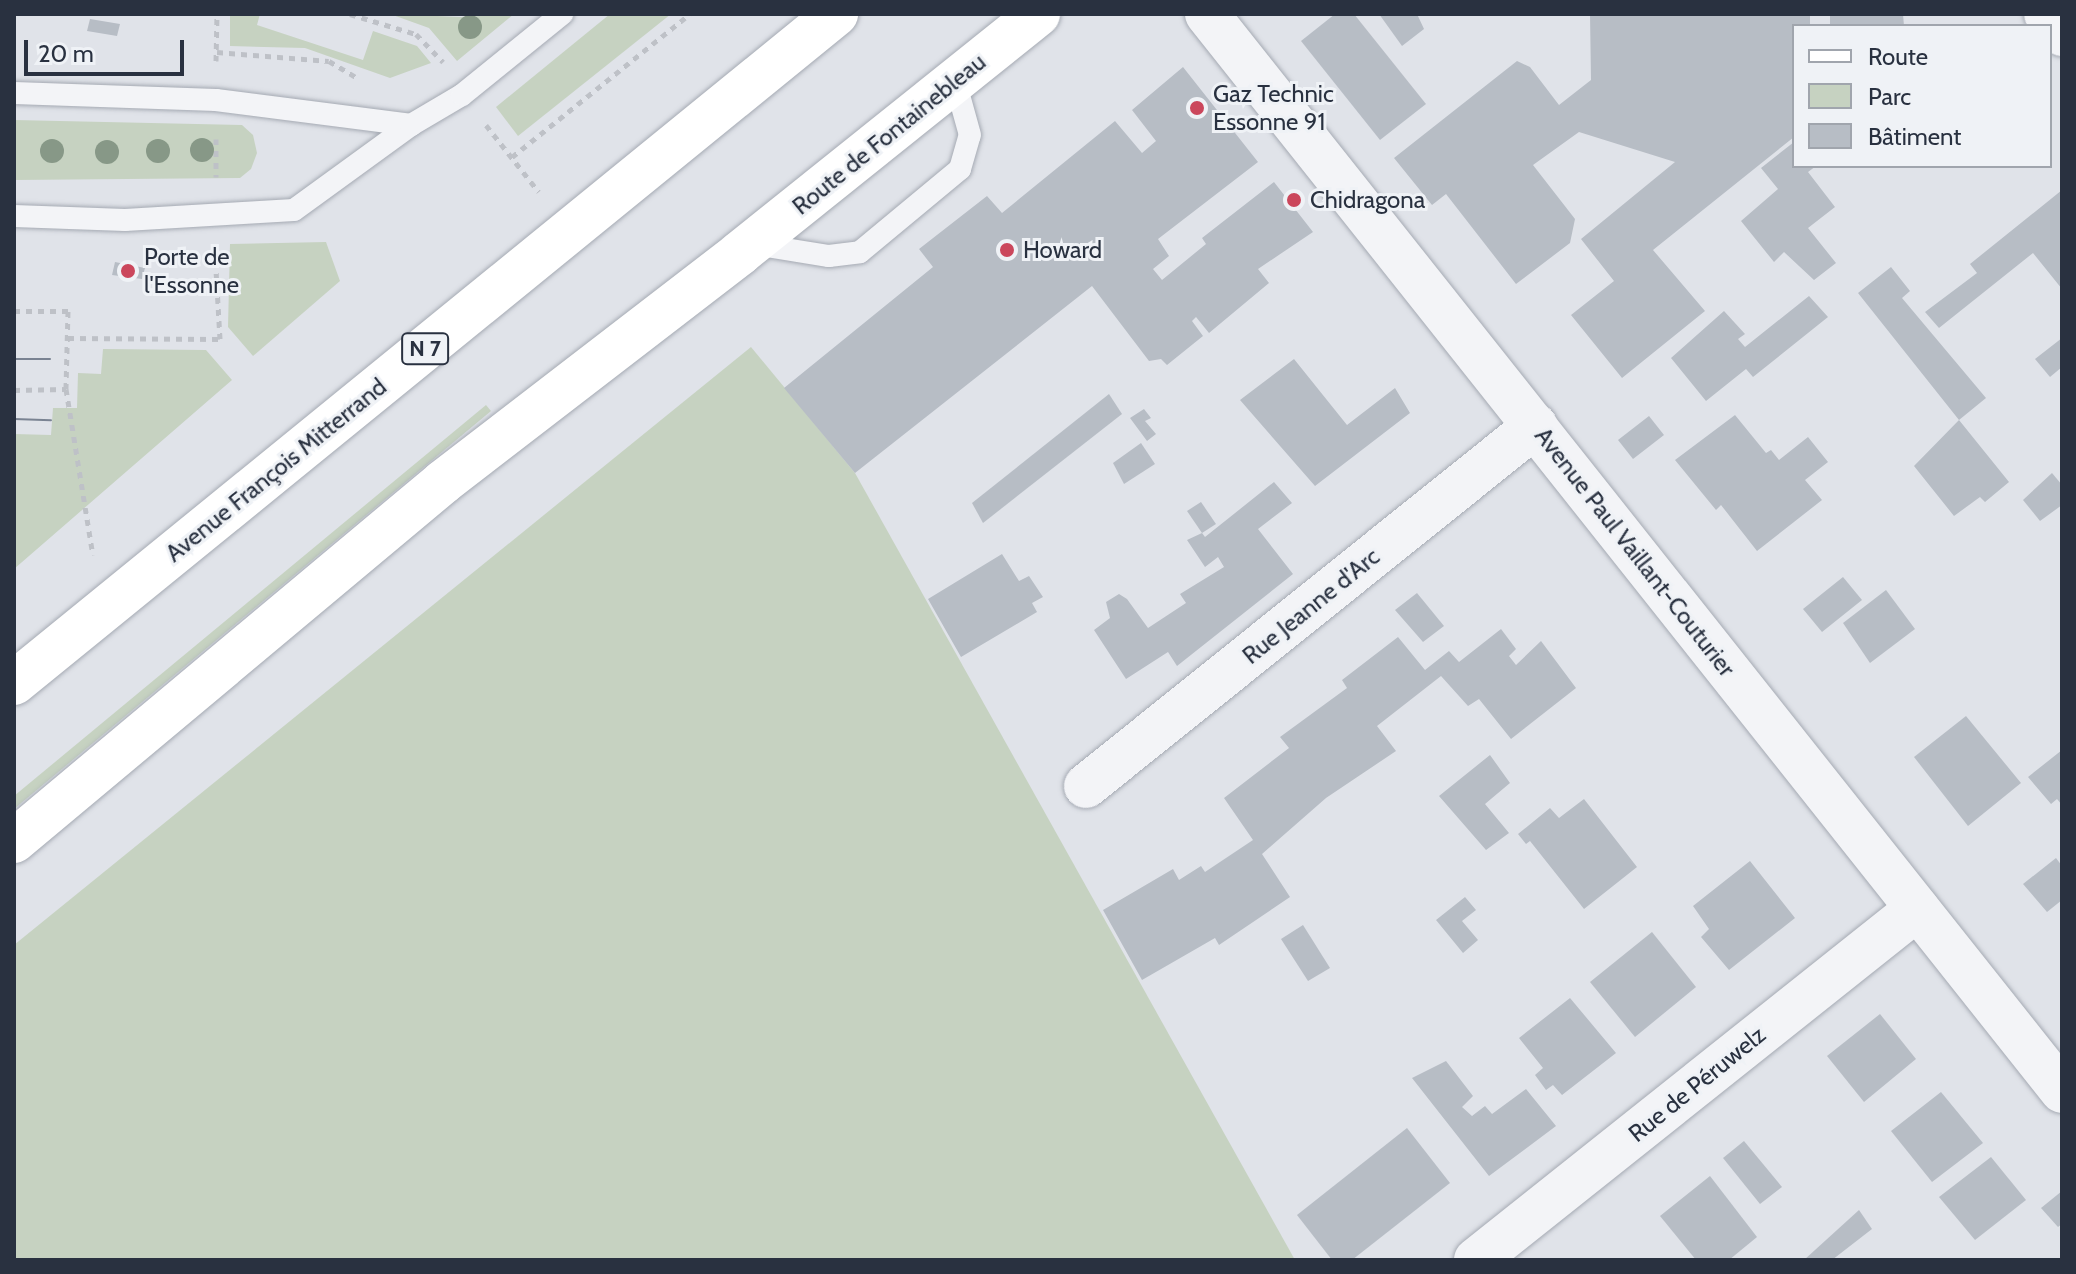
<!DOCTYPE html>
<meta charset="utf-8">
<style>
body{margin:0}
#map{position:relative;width:2076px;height:1274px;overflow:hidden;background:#e0e3e9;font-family:Cabin,sans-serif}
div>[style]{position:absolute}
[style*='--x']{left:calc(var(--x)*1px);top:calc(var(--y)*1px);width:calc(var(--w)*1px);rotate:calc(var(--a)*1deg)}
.green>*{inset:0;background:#c6d2c1}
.building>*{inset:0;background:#b7bdc5}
.path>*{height:5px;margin-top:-2.5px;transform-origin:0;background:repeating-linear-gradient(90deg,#bec1c7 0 6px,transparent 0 12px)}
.roads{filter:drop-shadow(0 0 2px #a5aab3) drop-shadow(0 0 2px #a5aab3)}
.service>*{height:22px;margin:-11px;padding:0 11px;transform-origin:11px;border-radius:11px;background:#f3f4f7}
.minor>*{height:44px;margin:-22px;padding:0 22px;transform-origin:22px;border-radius:22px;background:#f3f4f7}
.tertiary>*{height:44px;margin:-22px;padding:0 22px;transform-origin:22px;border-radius:22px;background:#f3f4f7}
.primary>*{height:44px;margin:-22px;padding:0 22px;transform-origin:22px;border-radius:22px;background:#fff}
.tram>*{height:2px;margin:-1px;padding:0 1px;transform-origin:1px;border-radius:1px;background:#7a8392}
.trees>*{width:24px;height:24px;margin:-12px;border-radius:50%;background:#879887}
.dots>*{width:22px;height:22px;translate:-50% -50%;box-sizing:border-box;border:4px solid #eff2f6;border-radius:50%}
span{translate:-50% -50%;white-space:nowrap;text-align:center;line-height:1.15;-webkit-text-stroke:6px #eff2f6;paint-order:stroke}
.shield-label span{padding:2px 6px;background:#eff2f6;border:2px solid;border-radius:6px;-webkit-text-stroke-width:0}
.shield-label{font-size:22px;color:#293140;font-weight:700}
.poi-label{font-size:24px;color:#293140}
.left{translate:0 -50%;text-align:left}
.street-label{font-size:24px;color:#293140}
.frame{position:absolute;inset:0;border:16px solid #293140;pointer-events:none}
.legend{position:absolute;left:1792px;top:24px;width:260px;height:144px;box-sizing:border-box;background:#eff2f6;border:2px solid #a0a5ad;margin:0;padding:10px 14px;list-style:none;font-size:24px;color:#293140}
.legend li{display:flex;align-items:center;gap:16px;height:40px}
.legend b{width:40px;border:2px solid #a0a5ad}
.scale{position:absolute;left:24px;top:40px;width:160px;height:36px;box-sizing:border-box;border:4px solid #293140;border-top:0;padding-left:10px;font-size:24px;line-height:28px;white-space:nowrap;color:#293140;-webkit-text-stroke:6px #eff2f6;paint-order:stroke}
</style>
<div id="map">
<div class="green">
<div style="clip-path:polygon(230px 14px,260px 14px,257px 25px,363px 60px,373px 31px,417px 46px,431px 63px,390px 78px,305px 48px,230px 46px)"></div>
<div style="clip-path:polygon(390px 14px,461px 17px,514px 14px,457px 61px,429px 28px)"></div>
<div style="clip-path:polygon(610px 14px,671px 14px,518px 136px,496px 107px)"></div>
<div style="clip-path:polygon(14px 120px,242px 125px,253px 135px,257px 153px,251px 169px,240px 178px,14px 180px)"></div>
<div style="clip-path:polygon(326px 242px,340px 281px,253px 356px,228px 327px,230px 244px)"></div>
<div style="clip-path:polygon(751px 347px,855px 473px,1295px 1260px,14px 1260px,14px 945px)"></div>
<div style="clip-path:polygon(103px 349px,206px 350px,232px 380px,14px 569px,14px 434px,51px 435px,53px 408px,77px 408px,78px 373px,101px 374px)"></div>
<div style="clip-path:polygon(486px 405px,491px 411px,14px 809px,14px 796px)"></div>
</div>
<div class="building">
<div style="clip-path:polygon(1335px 14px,1354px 14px,1426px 104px,1380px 140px,1301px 41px)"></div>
<div style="clip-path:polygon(1379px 14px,1417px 14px,1424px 29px,1402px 46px)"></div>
<div style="clip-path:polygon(1590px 14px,1810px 14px,1810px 26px,1794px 26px,1794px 137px,1653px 250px,1705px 311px,1622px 378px,1571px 315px,1614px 281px,1581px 239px,1675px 162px,1579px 132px,1533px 165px,1575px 219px,1570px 243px,1516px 284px,1446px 194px,1432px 205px,1394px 158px,1517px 61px,1530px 67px,1559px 105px,1591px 80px)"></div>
<div style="clip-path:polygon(1830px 14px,1903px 14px,1904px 26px,1830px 26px)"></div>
<div style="clip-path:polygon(90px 19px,120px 24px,117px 36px,87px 31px)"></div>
<div style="clip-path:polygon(1183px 67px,1258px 162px,1158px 239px,1169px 256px,1153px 269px,1162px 280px,1206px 244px,1202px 238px,1274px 182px,1313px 232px,1258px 269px,1269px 283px,1209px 333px,1196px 317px,1192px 321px,1203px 336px,1167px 365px,1161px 359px,1149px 361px,1092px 286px,855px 473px,784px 388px,933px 267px,919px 249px,987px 196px,1002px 213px,1115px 121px,1142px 153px,1156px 141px,1132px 110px)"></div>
<div style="clip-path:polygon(1794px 142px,1794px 166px,1816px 166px,1808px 172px,1835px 207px,1808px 228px,1836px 263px,1814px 280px,1784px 252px,1774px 262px,1741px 221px,1778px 189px,1761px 168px)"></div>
<div style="clip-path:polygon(2062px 190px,2062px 289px,2033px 253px,1939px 328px,1925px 312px,1977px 273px,1970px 264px)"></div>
<div style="clip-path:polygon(115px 262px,145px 268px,142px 279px,112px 275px)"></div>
<div style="clip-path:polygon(1891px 267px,1910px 291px,1902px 298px,1986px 398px,1959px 420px,1858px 293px)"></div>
<div style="clip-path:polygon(1809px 296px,1828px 317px,1753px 377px,1746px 369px,1706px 401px,1671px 358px,1724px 311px,1745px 334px,1738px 339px,1745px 347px)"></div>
<div style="clip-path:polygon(2062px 338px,2062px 367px,2050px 377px,2035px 359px)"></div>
<div style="clip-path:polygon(1294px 359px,1347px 425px,1395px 388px,1410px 413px,1315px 486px,1240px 400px)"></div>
<div style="clip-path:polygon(1109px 394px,1122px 414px,983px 523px,972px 503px)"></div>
<div style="clip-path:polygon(1144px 409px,1151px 418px,1145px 421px,1156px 434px,1147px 441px,1130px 418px)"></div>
<div style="clip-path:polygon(1735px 415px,1766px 453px,1771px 450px,1779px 460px,1808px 437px,1828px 462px,1805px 480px,1822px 500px,1757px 551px,1721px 505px,1716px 510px,1675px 460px)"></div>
<div style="clip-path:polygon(1649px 416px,1664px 435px,1633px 459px,1618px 440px)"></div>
<div style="clip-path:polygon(1959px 420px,2009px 482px,1985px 502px,1980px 497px,1954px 516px,1914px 466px)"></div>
<div style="clip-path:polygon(1141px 443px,1155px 464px,1124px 484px,1113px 463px)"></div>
<div style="clip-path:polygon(2052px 473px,2062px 485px,2062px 505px,2040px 521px,2023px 500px)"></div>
<div style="clip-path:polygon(1274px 482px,1292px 503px,1258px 529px,1293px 574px,1177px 666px,1168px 652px,1126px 679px,1094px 630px,1110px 618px,1106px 602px,1119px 594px,1127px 599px,1148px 628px,1186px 603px,1180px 594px,1224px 567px,1218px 557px,1205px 567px,1187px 540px,1202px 533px,1205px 537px)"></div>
<div style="clip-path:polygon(1201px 502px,1216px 524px,1202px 533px,1187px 511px)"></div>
<div style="clip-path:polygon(1002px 554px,1019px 581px,1029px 576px,1043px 597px,1032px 603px,1037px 612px,961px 657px,928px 599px)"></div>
<div style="clip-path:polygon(1843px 577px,1862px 600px,1822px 632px,1803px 609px)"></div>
<div style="clip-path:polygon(1886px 590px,1915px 629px,1870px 663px,1843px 623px)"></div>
<div style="clip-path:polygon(1417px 593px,1444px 626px,1423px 642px,1395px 610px)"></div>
<div style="clip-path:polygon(1501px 629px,1516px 649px,1509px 656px,1516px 665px,1541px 641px,1576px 688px,1511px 739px,1479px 699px,1468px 706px,1441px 676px,1377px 726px,1396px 751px,1326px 798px,1262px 854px,1290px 897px,1219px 945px,1215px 938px,1142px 980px,1103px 910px,1173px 869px,1179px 880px,1201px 866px,1205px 872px,1253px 840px,1224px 798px,1289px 748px,1280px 737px,1347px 688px,1342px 680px,1398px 637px,1425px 670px,1449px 651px,1459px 662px)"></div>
<div style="clip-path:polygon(1966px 716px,2021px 783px,1968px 826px,1914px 757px)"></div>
<div style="clip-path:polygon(2062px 750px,2062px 805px,2057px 799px,2051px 804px,2028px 777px)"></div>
<div style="clip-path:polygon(1490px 755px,1510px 783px,1485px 804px,1509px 833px,1486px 850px,1439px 796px)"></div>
<div style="clip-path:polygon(1584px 799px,1637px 867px,1584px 909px,1530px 841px,1526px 844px,1518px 834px,1550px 808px,1559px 818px)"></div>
<div style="clip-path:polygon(2056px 858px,2062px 866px,2062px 900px,2047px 912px,2023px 884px)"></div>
<div style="clip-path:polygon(1750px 861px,1795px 918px,1729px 970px,1701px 937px,1709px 929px,1693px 906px)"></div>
<div style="clip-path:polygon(1465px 897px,1476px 910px,1462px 921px,1478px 940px,1463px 953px,1436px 920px)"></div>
<div style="clip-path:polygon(1303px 925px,1330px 968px,1308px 981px,1281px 939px)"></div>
<div style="clip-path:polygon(1652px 932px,1696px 987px,1635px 1037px,1590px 982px)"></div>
<div style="clip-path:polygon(1570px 998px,1616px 1053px,1562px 1095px,1553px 1085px,1546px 1090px,1535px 1075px,1543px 1068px,1519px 1038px)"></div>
<div style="clip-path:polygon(1880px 1014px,1916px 1059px,1864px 1102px,1827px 1056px)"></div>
<div style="clip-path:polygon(1446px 1061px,1473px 1096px,1462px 1107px,1472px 1116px,1485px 1106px,1492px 1114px,1526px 1089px,1556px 1126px,1489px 1176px,1412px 1078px)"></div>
<div style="clip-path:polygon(1941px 1092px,1983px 1143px,1932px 1182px,1891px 1131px)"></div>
<div style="clip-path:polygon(1407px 1128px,1450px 1183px,1352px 1260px,1332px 1260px,1297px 1215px)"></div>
<div style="clip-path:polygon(1744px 1141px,1782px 1187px,1760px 1204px,1723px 1158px)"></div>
<div style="clip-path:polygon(1991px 1157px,2026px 1200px,1975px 1240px,1939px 1197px)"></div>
<div style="clip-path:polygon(1710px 1176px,1757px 1237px,1729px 1260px,1696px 1260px,1660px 1216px)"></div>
<div style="clip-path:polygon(2062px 1191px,2062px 1224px,2058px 1227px,2041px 1208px)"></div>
<div style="clip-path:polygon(1859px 1210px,1872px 1229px,1832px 1260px,1804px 1260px)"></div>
</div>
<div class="path">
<div style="--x:350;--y:14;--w:69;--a:16.9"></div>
<div style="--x:416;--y:34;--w:39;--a:46"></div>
<div style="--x:217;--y:52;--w:112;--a:4.6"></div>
<div style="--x:329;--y:61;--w:31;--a:31"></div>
<div style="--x:216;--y:61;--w:47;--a:-88.8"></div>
<div style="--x:486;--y:125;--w:85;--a:51.7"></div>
<div style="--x:216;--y:139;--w:38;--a:90"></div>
<div style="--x:512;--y:157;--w:228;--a:-38.8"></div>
<div style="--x:14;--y:311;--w:54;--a:0"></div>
<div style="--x:68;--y:311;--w:78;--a:91.5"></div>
<div style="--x:66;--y:389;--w:168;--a:80.8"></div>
<div style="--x:68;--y:338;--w:152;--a:0.4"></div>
<div style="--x:220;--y:339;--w:88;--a:-93.3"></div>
<div style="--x:14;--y:390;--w:52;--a:-1.1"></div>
</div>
<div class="roads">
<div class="service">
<div style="--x:14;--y:93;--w:202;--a:2"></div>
<div style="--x:216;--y:100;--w:197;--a:7.3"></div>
<div style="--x:14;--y:216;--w:111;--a:2.1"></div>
<div style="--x:125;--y:220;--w:169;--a:-3.4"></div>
<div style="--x:294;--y:210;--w:145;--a:-36"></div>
<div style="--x:411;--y:125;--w:59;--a:-30.5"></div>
<div style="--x:462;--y:95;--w:129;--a:-39"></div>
<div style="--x:754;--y:244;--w:76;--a:9.1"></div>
<div style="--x:829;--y:256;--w:31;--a:-7"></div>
<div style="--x:860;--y:252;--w:130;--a:-39.7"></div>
<div style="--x:960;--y:169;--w:35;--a:-74"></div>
<div style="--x:970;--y:135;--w:56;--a:-105.5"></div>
</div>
<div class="minor">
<div style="--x:2046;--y:14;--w:26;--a:51"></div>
<div style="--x:1086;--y:786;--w:576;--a:-38.72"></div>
<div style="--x:1476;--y:1260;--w:564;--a:-38.52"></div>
</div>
<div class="tertiary">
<div style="--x:1207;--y:14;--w:1375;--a:51.55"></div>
</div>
<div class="primary">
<div style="--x:14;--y:683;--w:1060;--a:-39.14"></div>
<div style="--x:14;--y:841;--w:559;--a:-39.92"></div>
<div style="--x:443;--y:482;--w:375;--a:-37.6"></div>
<div style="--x:740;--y:253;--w:382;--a:-38.7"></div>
</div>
</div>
<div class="tram">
<div style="--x:14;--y:359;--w:36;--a:0"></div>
<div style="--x:14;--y:419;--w:37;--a:2"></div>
</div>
<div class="trees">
<div style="left:470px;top:27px"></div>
<div style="left:202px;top:150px"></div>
<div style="left:52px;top:151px"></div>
<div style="left:158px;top:151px"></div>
<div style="left:107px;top:152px"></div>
</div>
<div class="dots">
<div style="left:1197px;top:108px;background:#cb475c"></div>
<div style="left:1294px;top:200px;background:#cb475c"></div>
<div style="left:1007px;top:250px;background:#cb475c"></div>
<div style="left:128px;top:271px;background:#cb475c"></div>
</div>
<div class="shield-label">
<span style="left:425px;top:349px">N 7</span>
</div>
<div class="poi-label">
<span class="left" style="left:1213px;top:108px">Gaz Technic<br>Essonne 91</span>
<span class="left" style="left:1310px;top:200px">Chidragona</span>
<span class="left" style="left:1023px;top:250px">Howard</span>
<span class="left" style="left:144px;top:271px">Porte de<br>l'Essonne</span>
</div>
<div class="street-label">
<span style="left:889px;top:134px;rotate:-39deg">Route de Fontainebleau</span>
<span style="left:276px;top:470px;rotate:-39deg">Avenue François Mitterrand</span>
<span style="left:1635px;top:552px;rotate:52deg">Avenue Paul Vaillant-Couturier</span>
<span style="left:1311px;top:606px;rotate:-39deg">Rue Jeanne d'Arc</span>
<span style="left:1697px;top:1084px;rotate:-39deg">Rue de Péruwelz</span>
</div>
<div class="frame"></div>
<ul class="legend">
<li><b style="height:10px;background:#fff"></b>Route</li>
<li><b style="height:22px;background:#c6d2c1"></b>Parc</li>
<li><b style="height:22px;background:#b7bdc5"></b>Bâtiment</li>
</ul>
<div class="scale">20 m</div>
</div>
